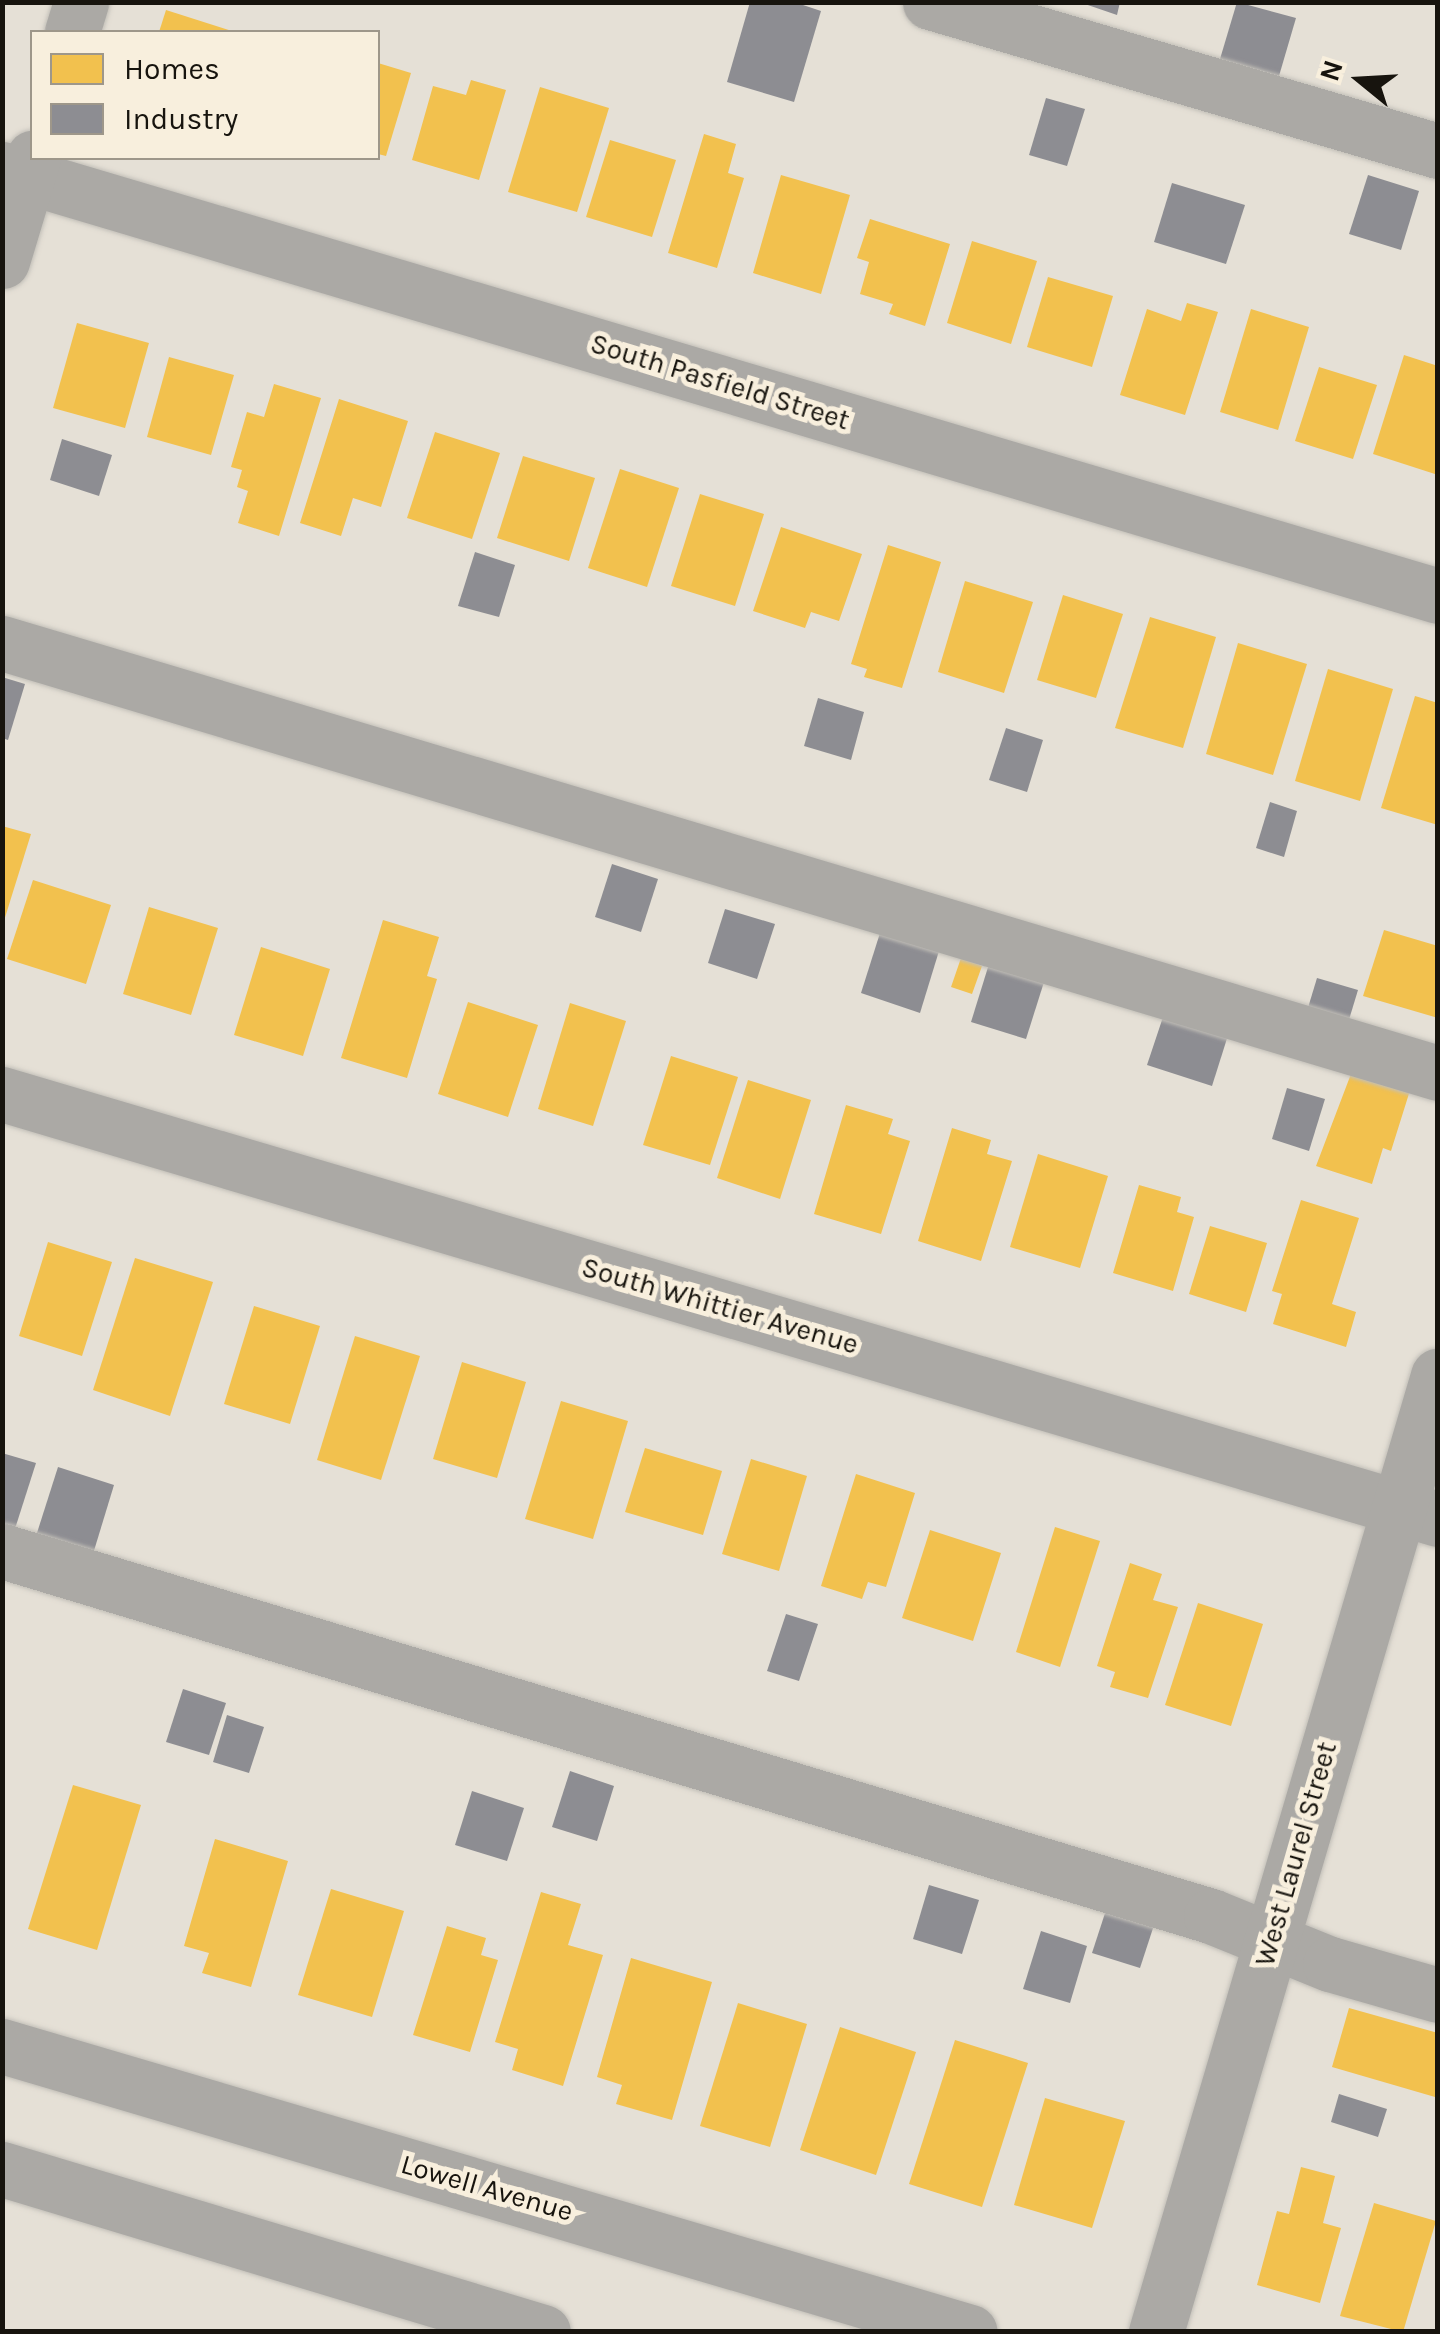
<!DOCTYPE html>
<style>
body{margin:0}
#map{position:relative;width:1440px;height:2334px;overflow:hidden;background:#e5e0d6;font-family:Karla,sans-serif}
div>[style]{position:absolute}
[style*='--x']{left:calc(var(--x)*1px);top:calc(var(--y)*1px);width:calc(var(--w)*1px);rotate:calc(var(--a)*1deg)}
.homes>*{inset:0;background:#f2c14e}
.industry>*{inset:0;background:#8d8d92}
.roads{filter:drop-shadow(0 0 2px #c2bfb8) drop-shadow(0 0 2px #c2bfb8)}
.minor>*{height:55px;margin:-27.5px;padding:0 27.5px;transform-origin:27.5px;border-radius:27.5px;background:#aba9a5}
span{translate:-50% -50%;white-space:nowrap;text-align:center;line-height:1.15;-webkit-text-stroke:10px #f8efdd;paint-order:stroke}
.street-label{font-size:28px;color:#17140e}
.frame{position:absolute;inset:0;border:5px solid #17140e;pointer-events:none}
.legend{position:absolute;left:30px;top:30px;width:350px;height:130px;box-sizing:border-box;background:#f8efdd;border:2px solid #9e978a;margin:0;padding:12px 18px;list-style:none;font-size:30px;color:#17140e}
.legend li{display:flex;align-items:center;gap:20px;height:50px}
.legend b{width:50px;border:2px solid #9e978a}
.north{position:absolute;left:1310px;top:30px;width:100px;height:100px;-webkit-text-stroke:8px #f8efdd;paint-order:stroke;rotate:288deg;font-size:28px;font-weight:700;line-height:40px;text-align:center;color:#17140e}
.north::after{content:'';display:block;margin:auto;width:35px;height:45px;background:#17140e;clip-path:polygon(50% 0,100% 100%,50% 72%,0 100%)}
</style>
<div id="map">
<div class="homes">
<div style="clip-path:polygon(166px 10px,235px 32px,159px 32px)"></div>
<div style="clip-path:polygon(378px 63px,411px 73px,386px 156px,378px 154px)"></div>
<div style="clip-path:polygon(471px 80px,506px 90px,479px 180px,412px 160px,433px 86px,466px 95px)"></div>
<div style="clip-path:polygon(540px 87px,609px 108px,577px 212px,508px 192px)"></div>
<div style="clip-path:polygon(704px 134px,736px 144px,728px 173px,744px 178px,717px 268px,668px 253px)"></div>
<div style="clip-path:polygon(610px 140px,676px 160px,652px 237px,586px 217px)"></div>
<div style="clip-path:polygon(781px 175px,850px 195px,821px 294px,753px 273px)"></div>
<div style="clip-path:polygon(870px 219px,950px 244px,925px 326px,889px 314px,893px 304px,860px 294px,869px 262px,857px 258px)"></div>
<div style="clip-path:polygon(972px 241px,1037px 261px,1011px 344px,947px 323px)"></div>
<div style="clip-path:polygon(1048px 277px,1113px 296px,1092px 367px,1027px 347px)"></div>
<div style="clip-path:polygon(1187px 303px,1218px 312px,1185px 415px,1120px 395px,1147px 309px,1181px 321px)"></div>
<div style="clip-path:polygon(1251px 309px,1309px 327px,1278px 430px,1220px 412px)"></div>
<div style="clip-path:polygon(77px 323px,149px 343px,125px 428px,53px 408px)"></div>
<div style="clip-path:polygon(1404px 355px,1438px 366px,1438px 475px,1373px 454px)"></div>
<div style="clip-path:polygon(169px 357px,234px 375px,211px 455px,147px 437px)"></div>
<div style="clip-path:polygon(1319px 367px,1377px 385px,1353px 459px,1295px 441px)"></div>
<div style="clip-path:polygon(274px 384px,321px 398px,279px 536px,238px 523px,248px 491px,237px 487px,242px 470px,231px 467px,247px 412px,264px 417px)"></div>
<div style="clip-path:polygon(339px 399px,408px 421px,381px 507px,353px 498px,341px 536px,300px 523px)"></div>
<div style="clip-path:polygon(435px 432px,500px 453px,472px 539px,407px 518px)"></div>
<div style="clip-path:polygon(523px 456px,595px 478px,569px 561px,497px 538px)"></div>
<div style="clip-path:polygon(620px 469px,679px 488px,647px 587px,588px 568px)"></div>
<div style="clip-path:polygon(700px 494px,764px 514px,735px 606px,671px 586px)"></div>
<div style="clip-path:polygon(781px 527px,862px 554px,839px 621px,811px 612px,805px 628px,753px 611px)"></div>
<div style="clip-path:polygon(888px 545px,941px 562px,902px 688px,864px 677px,867px 669px,851px 664px)"></div>
<div style="clip-path:polygon(965px 581px,1033px 602px,1004px 693px,938px 672px)"></div>
<div style="clip-path:polygon(1063px 595px,1123px 614px,1096px 698px,1037px 680px)"></div>
<div style="clip-path:polygon(1150px 617px,1216px 637px,1183px 748px,1115px 728px)"></div>
<div style="clip-path:polygon(1238px 643px,1307px 664px,1273px 775px,1206px 754px)"></div>
<div style="clip-path:polygon(1328px 669px,1393px 689px,1360px 801px,1295px 781px)"></div>
<div style="clip-path:polygon(1415px 696px,1438px 703px,1438px 825px,1381px 808px)"></div>
<div style="clip-path:polygon(2px 826px,31px 834px,3px 924px,2px 924px)"></div>
<div style="clip-path:polygon(33px 880px,111px 905px,86px 984px,7px 959px)"></div>
<div style="clip-path:polygon(149px 907px,218px 928px,191px 1015px,123px 994px)"></div>
<div style="clip-path:polygon(383px 920px,439px 937px,427px 976px,437px 979px,407px 1078px,341px 1058px)"></div>
<div style="clip-path:polygon(1384px 930px,1438px 946px,1438px 1018px,1363px 996px)"></div>
<div style="clip-path:polygon(261px 947px,330px 969px,303px 1056px,234px 1035px)"></div>
<div style="clip-path:polygon(961px 958px,982px 966px,972px 994px,951px 987px)"></div>
<div style="clip-path:polygon(468px 1002px,538px 1025px,508px 1117px,438px 1094px)"></div>
<div style="clip-path:polygon(570px 1003px,626px 1021px,593px 1126px,538px 1109px)"></div>
<div style="clip-path:polygon(671px 1056px,738px 1077px,710px 1165px,643px 1145px)"></div>
<div style="clip-path:polygon(1354px 1066px,1412px 1084px,1391px 1151px,1383px 1148px,1372px 1184px,1316px 1166px)"></div>
<div style="clip-path:polygon(748px 1080px,811px 1100px,780px 1199px,717px 1178px)"></div>
<div style="clip-path:polygon(846px 1105px,893px 1119px,888px 1134px,910px 1141px,881px 1234px,814px 1214px)"></div>
<div style="clip-path:polygon(952px 1128px,991px 1140px,987px 1154px,1012px 1161px,981px 1261px,918px 1241px)"></div>
<div style="clip-path:polygon(1038px 1154px,1108px 1176px,1080px 1268px,1010px 1247px)"></div>
<div style="clip-path:polygon(1139px 1185px,1181px 1197px,1177px 1212px,1194px 1217px,1173px 1291px,1113px 1273px)"></div>
<div style="clip-path:polygon(1301px 1200px,1359px 1218px,1332px 1304px,1356px 1312px,1346px 1347px,1273px 1324px,1282px 1294px,1272px 1291px)"></div>
<div style="clip-path:polygon(1210px 1226px,1267px 1243px,1246px 1312px,1189px 1294px)"></div>
<div style="clip-path:polygon(48px 1242px,112px 1262px,82px 1356px,19px 1336px)"></div>
<div style="clip-path:polygon(135px 1258px,213px 1282px,170px 1416px,93px 1390px)"></div>
<div style="clip-path:polygon(254px 1306px,320px 1326px,290px 1424px,224px 1404px)"></div>
<div style="clip-path:polygon(355px 1336px,420px 1356px,381px 1480px,317px 1460px)"></div>
<div style="clip-path:polygon(462px 1362px,526px 1382px,497px 1478px,433px 1459px)"></div>
<div style="clip-path:polygon(561px 1401px,628px 1421px,593px 1539px,525px 1519px)"></div>
<div style="clip-path:polygon(645px 1448px,722px 1471px,703px 1535px,625px 1512px)"></div>
<div style="clip-path:polygon(751px 1459px,807px 1476px,779px 1571px,722px 1554px)"></div>
<div style="clip-path:polygon(856px 1474px,915px 1493px,886px 1587px,868px 1582px,862px 1599px,821px 1586px)"></div>
<div style="clip-path:polygon(1055px 1527px,1100px 1541px,1060px 1667px,1016px 1652px)"></div>
<div style="clip-path:polygon(930px 1530px,1001px 1553px,973px 1641px,902px 1618px)"></div>
<div style="clip-path:polygon(1130px 1563px,1162px 1574px,1153px 1600px,1178px 1607px,1148px 1698px,1110px 1687px,1115px 1672px,1097px 1666px)"></div>
<div style="clip-path:polygon(1198px 1603px,1263px 1624px,1231px 1726px,1165px 1705px)"></div>
<div style="clip-path:polygon(73px 1785px,141px 1805px,97px 1950px,28px 1929px)"></div>
<div style="clip-path:polygon(215px 1839px,288px 1861px,251px 1987px,202px 1973px,209px 1953px,184px 1946px)"></div>
<div style="clip-path:polygon(331px 1889px,404px 1911px,372px 2017px,298px 1995px)"></div>
<div style="clip-path:polygon(541px 1892px,581px 1904px,568px 1945px,603px 1955px,563px 2086px,512px 2070px,518px 2049px,495px 2042px)"></div>
<div style="clip-path:polygon(447px 1926px,486px 1938px,481px 1955px,498px 1960px,470px 2052px,413px 2035px)"></div>
<div style="clip-path:polygon(631px 1958px,712px 1982px,672px 2120px,616px 2104px,622px 2085px,597px 2077px)"></div>
<div style="clip-path:polygon(738px 2003px,807px 2024px,770px 2147px,700px 2126px)"></div>
<div style="clip-path:polygon(1349px 2008px,1438px 2033px,1435px 2097px,1332px 2067px)"></div>
<div style="clip-path:polygon(840px 2027px,916px 2052px,876px 2175px,800px 2150px)"></div>
<div style="clip-path:polygon(955px 2040px,1028px 2063px,982px 2207px,909px 2184px)"></div>
<div style="clip-path:polygon(1045px 2098px,1125px 2121px,1092px 2228px,1014px 2205px)"></div>
<div style="clip-path:polygon(1301px 2167px,1335px 2176px,1323px 2223px,1341px 2228px,1320px 2303px,1257px 2285px,1277px 2211px,1289px 2214px)"></div>
<div style="clip-path:polygon(1374px 2203px,1436px 2221px,1403px 2332px,1340px 2316px)"></div>
</div>
<div class="industry">
<div style="clip-path:polygon(750px 2px,794px 2px,821px 11px,794px 102px,727px 82px)"></div>
<div style="clip-path:polygon(1079px 2px,1120px 2px,1117px 15px)"></div>
<div style="clip-path:polygon(1237px 2px,1296px 18px,1279px 76px,1220px 59px)"></div>
<div style="clip-path:polygon(1046px 98px,1085px 109px,1067px 166px,1029px 155px)"></div>
<div style="clip-path:polygon(1368px 175px,1419px 191px,1401px 250px,1349px 234px)"></div>
<div style="clip-path:polygon(1172px 183px,1245px 205px,1226px 264px,1154px 242px)"></div>
<div style="clip-path:polygon(62px 439px,112px 455px,99px 496px,50px 480px)"></div>
<div style="clip-path:polygon(475px 552px,515px 565px,499px 617px,458px 606px)"></div>
<div style="clip-path:polygon(2px 677px,25px 684px,8px 740px,2px 738px)"></div>
<div style="clip-path:polygon(818px 698px,864px 712px,851px 760px,804px 746px)"></div>
<div style="clip-path:polygon(1006px 728px,1043px 740px,1027px 792px,989px 780px)"></div>
<div style="clip-path:polygon(1270px 802px,1297px 811px,1284px 857px,1256px 848px)"></div>
<div style="clip-path:polygon(612px 864px,658px 879px,641px 932px,595px 917px)"></div>
<div style="clip-path:polygon(725px 909px,775px 924px,757px 979px,708px 963px)"></div>
<div style="clip-path:polygon(880px 933px,939px 951px,920px 1013px,861px 993px)"></div>
<div style="clip-path:polygon(989px 964px,1044px 982px,1026px 1039px,971px 1022px)"></div>
<div style="clip-path:polygon(1317px 978px,1358px 990px,1348px 1023px,1307px 1011px)"></div>
<div style="clip-path:polygon(1166px 1008px,1230px 1029px,1212px 1086px,1147px 1065px)"></div>
<div style="clip-path:polygon(1287px 1088px,1325px 1099px,1309px 1151px,1272px 1139px)"></div>
<div style="clip-path:polygon(2px 1453px,36px 1463px,13px 1535px,2px 1531px)"></div>
<div style="clip-path:polygon(58px 1467px,114px 1485px,93px 1554px,36px 1536px)"></div>
<div style="clip-path:polygon(786px 1614px,818px 1624px,799px 1681px,767px 1671px)"></div>
<div style="clip-path:polygon(183px 1689px,226px 1703px,209px 1755px,166px 1742px)"></div>
<div style="clip-path:polygon(227px 1715px,264px 1727px,249px 1773px,213px 1762px)"></div>
<div style="clip-path:polygon(570px 1771px,614px 1786px,597px 1841px,552px 1827px)"></div>
<div style="clip-path:polygon(472px 1791px,524px 1808px,507px 1861px,455px 1845px)"></div>
<div style="clip-path:polygon(929px 1885px,979px 1900px,962px 1954px,913px 1939px)"></div>
<div style="clip-path:polygon(1108px 1904px,1156px 1919px,1140px 1968px,1092px 1953px)"></div>
<div style="clip-path:polygon(1041px 1931px,1087px 1946px,1070px 2003px,1023px 1989px)"></div>
<div style="clip-path:polygon(1339px 2094px,1387px 2109px,1378px 2137px,1331px 2122px)"></div>
</div>
<div class="roads">
<div class="minor">
<div style="--x:930;--y:2;--w:529;--a:16.35"></div>
<div style="--x:72;--y:32;--w:31;--a:-73"></div>
<div style="--x:2;--y:169;--w:1498;--a:16.56"></div>
<div style="--x:2;--y:261;--w:108;--a:-73.2"></div>
<div style="--x:2;--y:643;--w:1499;--a:16.67"></div>
<div style="--x:2;--y:1094;--w:1498;--a:16.49"></div>
<div style="--x:2;--y:1551;--w:1263;--a:16.8"></div>
<div style="--x:1211;--y:1916;--w:128;--a:22"></div>
<div style="--x:1330;--y:1964;--w:112;--a:16"></div>
<div style="--x:2;--y:2046;--w:1009;--a:16.46"></div>
<div style="--x:2;--y:2169;--w:565;--a:16.77"></div>
<div style="--x:1156;--y:2332;--w:997;--a:-73.57"></div>
</div>
</div>
<div class="street-label">
<span style="left:720px;top:382px;rotate:17deg">South Pasfield Street</span>
<span style="left:720px;top:1306px;rotate:16deg">South Whittier Avenue</span>
<span style="left:1296px;top:1854px;rotate:-74deg">West Laurel Street</span>
<span style="left:487px;top:2188px;rotate:16deg">Lowell Avenue</span>
</div>
<div class="frame"></div>
<ul class="legend">
<li><b style="height:28px;background:#f2c14e"></b>Homes</li>
<li><b style="height:28px;background:#8d8d92"></b>Industry</li>
</ul>
<div class="north">N</div>
</div>
